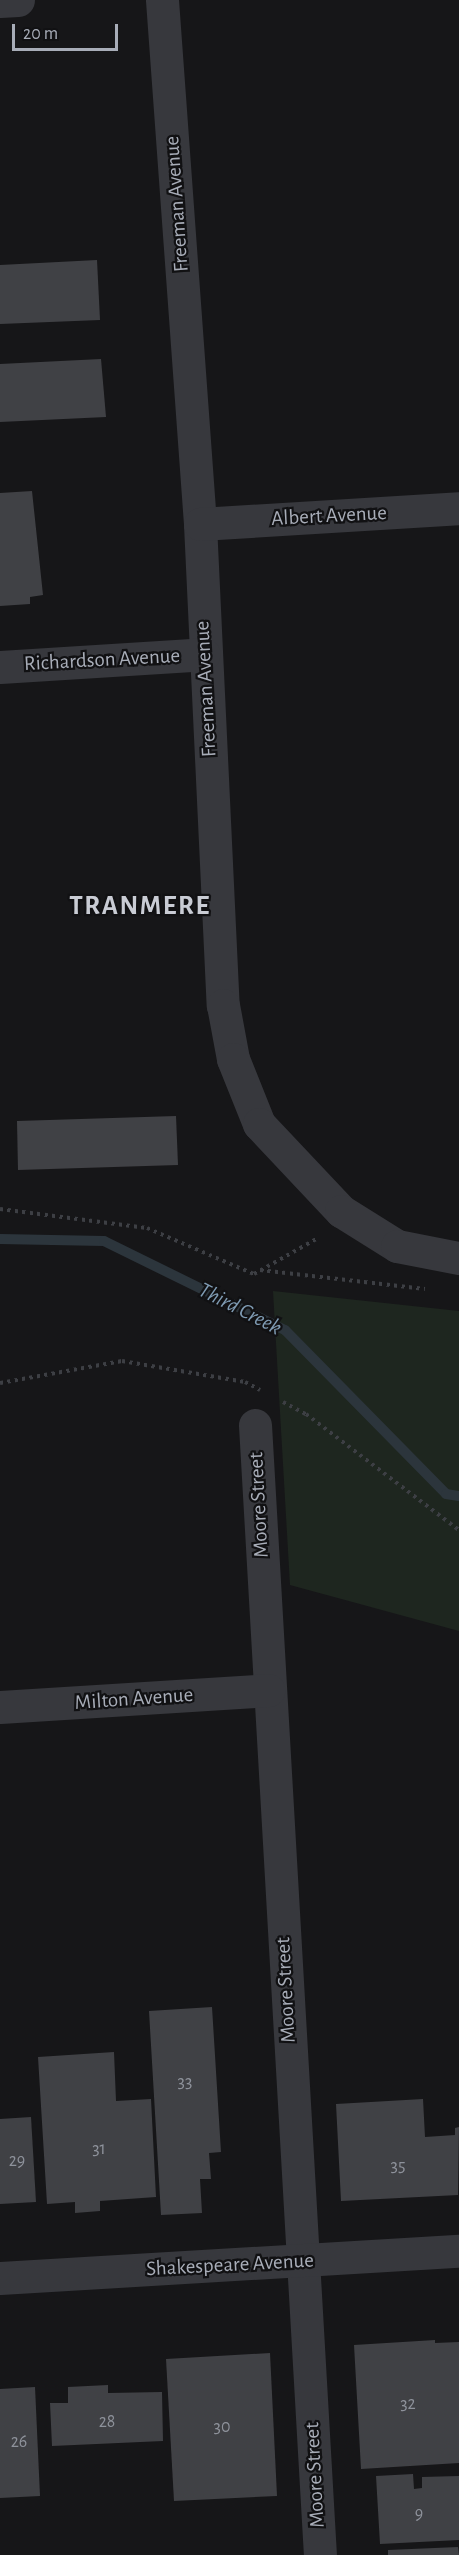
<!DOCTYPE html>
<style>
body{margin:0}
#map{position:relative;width:459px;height:2555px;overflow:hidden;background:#161618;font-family:"Alegreya Sans",sans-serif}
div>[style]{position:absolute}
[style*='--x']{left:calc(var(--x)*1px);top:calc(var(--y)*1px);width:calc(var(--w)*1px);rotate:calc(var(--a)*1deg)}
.green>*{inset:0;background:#1e261f}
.stream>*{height:10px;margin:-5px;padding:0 5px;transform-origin:5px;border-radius:5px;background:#2c353c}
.building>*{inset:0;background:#404145}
.path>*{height:4px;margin-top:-2px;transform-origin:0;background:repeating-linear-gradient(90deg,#3d3f44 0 3px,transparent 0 7.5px)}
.minor>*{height:33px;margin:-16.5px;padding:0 16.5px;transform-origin:16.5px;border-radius:16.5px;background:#37383d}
.tertiary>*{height:33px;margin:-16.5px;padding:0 16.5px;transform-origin:16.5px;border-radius:16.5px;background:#37383d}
span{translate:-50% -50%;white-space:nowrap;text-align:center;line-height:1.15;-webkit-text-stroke:4.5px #111113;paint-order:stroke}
.number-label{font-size:18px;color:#8e929b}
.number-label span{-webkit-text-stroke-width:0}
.street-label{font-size:21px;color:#a8adb8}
.water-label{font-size:22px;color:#7f9bb3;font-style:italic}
.district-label{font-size:27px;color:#c9ccd4;font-weight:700;letter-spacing:1.5px}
.scale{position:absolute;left:12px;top:24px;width:106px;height:27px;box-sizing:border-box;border:3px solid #a8adb8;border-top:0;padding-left:8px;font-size:18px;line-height:21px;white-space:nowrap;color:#a8adb8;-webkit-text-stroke:4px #111113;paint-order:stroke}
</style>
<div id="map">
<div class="green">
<div style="clip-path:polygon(273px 1291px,459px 1311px,459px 1631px,290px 1585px)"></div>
</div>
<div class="stream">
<div style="--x:0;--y:1239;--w:104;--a:1.1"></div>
<div style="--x:104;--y:1241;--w:202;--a:26.2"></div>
<div style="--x:285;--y:1330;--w:230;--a:45.5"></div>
<div style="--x:446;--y:1494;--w:13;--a:9"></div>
</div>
<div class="building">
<div style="clip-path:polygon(97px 260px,100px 320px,0 324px,0 265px)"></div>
<div style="clip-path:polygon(101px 359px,106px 417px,0 422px,0 364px)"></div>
<div style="clip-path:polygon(32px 491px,43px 595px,30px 597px,30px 604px,0 606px,0 493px)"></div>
<div style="clip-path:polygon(176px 1116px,178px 1165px,18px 1170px,17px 1121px)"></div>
<div style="clip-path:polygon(212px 2007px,221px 2152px,209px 2153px,211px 2179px,200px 2179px,202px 2213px,161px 2215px,149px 2011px)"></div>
<div style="clip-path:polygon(114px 2052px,116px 2101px,151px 2099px,156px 2197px,100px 2201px,100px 2211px,75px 2213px,75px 2202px,47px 2204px,38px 2057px)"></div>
<div style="clip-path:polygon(423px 2099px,425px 2137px,455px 2135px,455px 2128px,459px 2127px,458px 2195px,341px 2201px,336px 2104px)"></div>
<div style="clip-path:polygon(31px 2117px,36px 2202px,0 2204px,0 2119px)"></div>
<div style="clip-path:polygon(435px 2340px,435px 2343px,459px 2342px,459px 2463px,361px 2469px,354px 2345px)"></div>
<div style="clip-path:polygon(270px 2353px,277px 2496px,174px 2501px,166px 2359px)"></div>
<div style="clip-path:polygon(108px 2385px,108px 2393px,162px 2392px,163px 2441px,52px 2446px,50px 2403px,68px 2403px,68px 2387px)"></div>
<div style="clip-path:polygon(35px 2387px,40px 2496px,0 2498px,0 2389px)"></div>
<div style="clip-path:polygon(413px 2474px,414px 2489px,422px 2488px,422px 2477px,459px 2476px,459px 2540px,380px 2544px,376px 2476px)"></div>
<div style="clip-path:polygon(458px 2547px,459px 2555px,388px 2555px,388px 2550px)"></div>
</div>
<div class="path">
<div style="--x:0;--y:1209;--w:148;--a:7.4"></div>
<div style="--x:147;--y:1228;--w:116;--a:23.3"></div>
<div style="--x:254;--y:1274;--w:73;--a:-29.4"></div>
<div style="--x:260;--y:1270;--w:166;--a:6.6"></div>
<div style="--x:0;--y:1383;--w:124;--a:-10.2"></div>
<div style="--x:122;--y:1361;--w:125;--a:9.7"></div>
<div style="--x:245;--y:1382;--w:17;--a:28"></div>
<div style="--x:283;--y:1402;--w:26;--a:28"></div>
<div style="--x:306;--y:1414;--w:192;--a:37.2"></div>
</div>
<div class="minor">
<div style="--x:162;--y:0;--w:525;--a:85.85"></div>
<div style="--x:200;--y:524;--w:482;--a:87.3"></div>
<div style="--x:223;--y:1005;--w:55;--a:79.5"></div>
<div style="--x:233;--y:1059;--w:70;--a:68.2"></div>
<div style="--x:259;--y:1124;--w:120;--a:46.7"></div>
<div style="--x:341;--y:1211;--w:66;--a:32"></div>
<div style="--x:397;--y:1246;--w:63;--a:11"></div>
<div style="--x:200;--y:524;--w:259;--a:-3.5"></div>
<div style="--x:0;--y:667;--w:204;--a:-3.6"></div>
<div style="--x:255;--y:1425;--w:1132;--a:86.71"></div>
<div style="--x:0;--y:1707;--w:269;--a:-3.6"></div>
<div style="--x:0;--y:2278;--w:460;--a:-3.4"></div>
</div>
<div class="tertiary">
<div style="--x:0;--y:1;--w:18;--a:-3"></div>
</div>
<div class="number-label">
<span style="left:185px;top:2082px">33</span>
<span style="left:99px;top:2149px">31</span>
<span style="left:17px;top:2161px">29</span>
<span style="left:398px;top:2166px">35</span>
<span style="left:408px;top:2404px">32</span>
<span style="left:107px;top:2422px">28</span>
<span style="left:222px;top:2427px">30</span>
<span style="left:19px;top:2442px">26</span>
<span style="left:419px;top:2514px">9</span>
</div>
<div class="street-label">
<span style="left:177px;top:204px;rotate:-94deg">Freeman Avenue</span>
<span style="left:329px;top:516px;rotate:-3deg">Albert Avenue</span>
<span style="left:102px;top:660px;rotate:-3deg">Richardson Avenue</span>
<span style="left:206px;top:689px;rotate:-93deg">Freeman Avenue</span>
<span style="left:259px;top:1505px;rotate:-93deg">Moore Street</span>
<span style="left:134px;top:1699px;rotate:-4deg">Milton Avenue</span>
<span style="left:286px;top:1990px;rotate:-93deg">Moore Street</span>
<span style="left:230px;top:2265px;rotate:-3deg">Shakespeare Avenue</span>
<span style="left:315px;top:2475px;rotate:-93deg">Moore Street</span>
</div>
<div class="water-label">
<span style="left:240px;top:1309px;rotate:27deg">Third Creek</span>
</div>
<div class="district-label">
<span style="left:140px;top:906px">TRANMERE</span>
</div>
<div class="scale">20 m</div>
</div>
